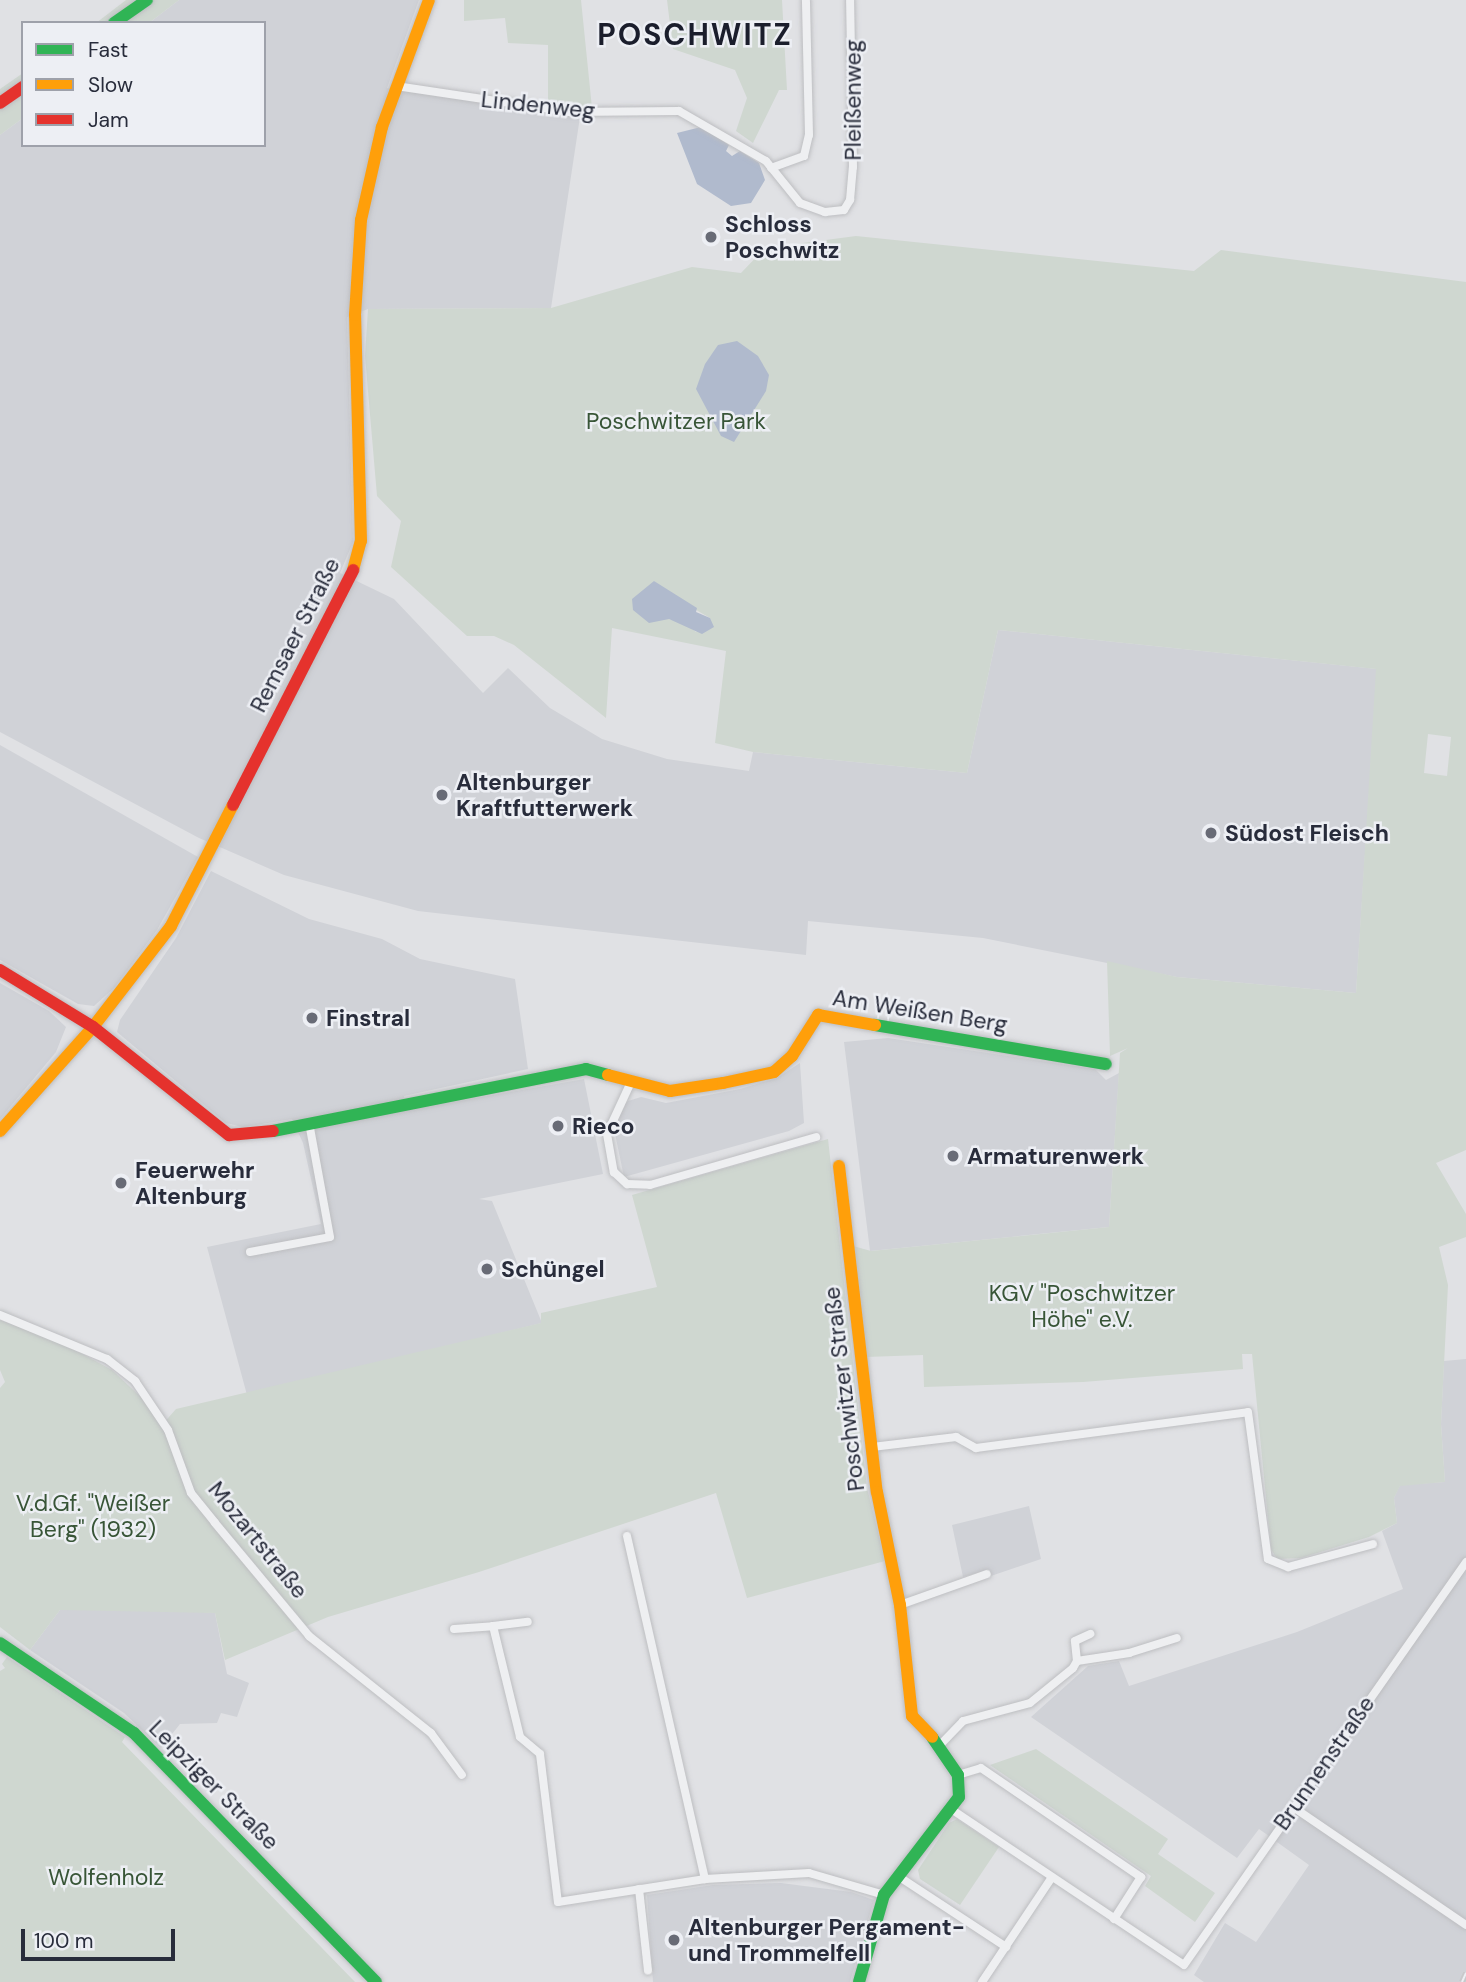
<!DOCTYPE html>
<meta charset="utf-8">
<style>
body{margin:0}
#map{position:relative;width:1466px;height:1982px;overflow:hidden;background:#e0e1e4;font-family:"DM Sans",sans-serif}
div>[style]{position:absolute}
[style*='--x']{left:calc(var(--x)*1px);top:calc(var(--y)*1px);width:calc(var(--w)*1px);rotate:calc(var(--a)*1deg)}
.built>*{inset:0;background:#d0d2d7}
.green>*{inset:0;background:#cfd7d0}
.water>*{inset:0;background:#b0bacd}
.roads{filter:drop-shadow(0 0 2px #bdbec1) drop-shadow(0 0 2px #bdbec1)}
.street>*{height:8px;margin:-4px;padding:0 4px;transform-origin:4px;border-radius:4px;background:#eeeff1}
.fast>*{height:12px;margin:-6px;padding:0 6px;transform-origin:6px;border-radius:6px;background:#30b455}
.slow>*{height:12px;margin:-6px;padding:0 6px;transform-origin:6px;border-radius:6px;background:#ff9f0a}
.jam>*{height:12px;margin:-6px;padding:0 6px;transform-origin:6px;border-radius:6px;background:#e5322d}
.rail>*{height:6px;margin-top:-3px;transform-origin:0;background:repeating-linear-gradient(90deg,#edeff4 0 10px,#c8c9cb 0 20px);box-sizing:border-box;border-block:2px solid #c8c9cb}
.dots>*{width:19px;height:19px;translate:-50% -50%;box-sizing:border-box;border:4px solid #edeff4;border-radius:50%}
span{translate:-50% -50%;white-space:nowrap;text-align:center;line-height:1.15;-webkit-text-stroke:5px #edeff4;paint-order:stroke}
.street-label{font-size:23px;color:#282c3b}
.poi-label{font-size:23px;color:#282c3b;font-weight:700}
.left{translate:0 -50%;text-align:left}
.park-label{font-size:23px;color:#385537}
.district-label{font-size:30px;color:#1b1e2c;font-weight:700;letter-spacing:2px}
.legend{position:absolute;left:21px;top:21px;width:245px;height:126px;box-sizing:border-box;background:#edeff4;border:2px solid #9ea1aa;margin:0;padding:9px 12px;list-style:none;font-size:21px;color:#282c3b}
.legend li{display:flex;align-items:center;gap:14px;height:35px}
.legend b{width:35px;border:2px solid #9ea1aa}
.scale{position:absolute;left:21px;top:1929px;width:154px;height:32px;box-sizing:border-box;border:4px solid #282c3b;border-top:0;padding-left:9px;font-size:21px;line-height:24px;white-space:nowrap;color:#282c3b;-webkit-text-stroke:5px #edeff4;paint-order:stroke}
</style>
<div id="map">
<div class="built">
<div style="clip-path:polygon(179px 0,419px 0,387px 88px,580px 117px,551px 308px,368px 309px,347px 317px,353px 542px,340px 573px,394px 599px,483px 693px,508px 668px,550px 708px,602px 739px,667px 759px,749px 771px,753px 752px,967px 773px,998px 630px,1377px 669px,1356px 993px,1177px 977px,983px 938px,808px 921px,806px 955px,418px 911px,284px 875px,199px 838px,0 732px,0 135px,23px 118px,23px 145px,264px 145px,264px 23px,149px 23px)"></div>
<div style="clip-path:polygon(0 745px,198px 857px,157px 930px,114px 988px,94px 1006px,78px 1004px,0 960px)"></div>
<div style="clip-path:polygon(211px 871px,309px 919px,382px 939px,420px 959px,515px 979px,528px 1069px,404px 1096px,403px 1111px,584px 1079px,603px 1174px,479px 1199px,492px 1201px,542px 1323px,247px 1395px,207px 1247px,321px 1224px,303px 1143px,292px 1119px,243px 1127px,226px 1123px,117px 1032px,120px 1020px,176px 938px)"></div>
<div style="clip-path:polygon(0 983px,49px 1011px,66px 1027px,56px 1052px,0 1119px)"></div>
<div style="clip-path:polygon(888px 1038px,1095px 1069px,1106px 1080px,1119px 1073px,1109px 1227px,870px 1251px,844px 1042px)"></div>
<div style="clip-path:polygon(800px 1063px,804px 1123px,789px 1131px,624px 1177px,614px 1129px,618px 1112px,628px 1101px,641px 1097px,666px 1103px,740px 1089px,777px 1078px)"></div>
<div style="clip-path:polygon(1466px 1359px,1466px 1982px,1204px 1982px,1194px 1975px,1225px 1923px,1256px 1942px,1309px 1865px,1259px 1829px,1237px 1858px,1031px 1717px,1088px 1666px,1119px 1661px,1129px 1686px,1297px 1632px,1403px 1589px,1382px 1531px,1397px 1523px,1394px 1498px,1400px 1485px,1445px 1482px,1441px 1424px,1444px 1361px)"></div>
<div style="clip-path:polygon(1029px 1506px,1041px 1559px,988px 1577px,986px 1570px,963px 1577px,952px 1525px)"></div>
<div style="clip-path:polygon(164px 1609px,215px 1613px,227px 1674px,249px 1683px,237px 1717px,221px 1713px,217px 1723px,180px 1724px,161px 1748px,124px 1713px,30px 1650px,60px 1610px)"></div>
<div style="clip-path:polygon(781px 1883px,851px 1892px,874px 1900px,850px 1982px,653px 1982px,647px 1895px,713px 1885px)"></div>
</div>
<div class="green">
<div style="clip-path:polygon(126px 0,179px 0,149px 23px,96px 23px)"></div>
<div style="clip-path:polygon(464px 0,581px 0,592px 108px,548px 102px,548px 45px,508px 43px,505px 18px,464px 21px)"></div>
<div style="clip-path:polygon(667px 0,782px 0,787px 90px,779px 90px,753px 143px,736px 131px,747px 98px,735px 70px,673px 49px)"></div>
<div style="clip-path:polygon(23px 73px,23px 118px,0 135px,0 89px)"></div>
<div style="clip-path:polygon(evenodd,856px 236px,1194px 271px,1221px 250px,1466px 282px,1466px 1150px,1436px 1163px,1466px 1214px,1466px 1237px,1439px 1247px,1448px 1285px,1441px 1424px,1445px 1482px,1400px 1486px,1394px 1498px,1397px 1523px,1369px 1537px,1301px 1558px,1277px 1559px,1271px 1549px,1252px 1354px,1242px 1354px,1243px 1369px,1083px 1382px,924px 1387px,923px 1355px,866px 1357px,853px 1246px,871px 1251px,1109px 1227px,1120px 1053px,1128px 1048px,1110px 1056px,1107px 961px,1177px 977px,1356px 993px,1376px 669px,998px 630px,967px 773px,753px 752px,715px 743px,726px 651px,612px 628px,606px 718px,514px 645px,494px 636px,467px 636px,391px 567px,401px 521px,377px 496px,365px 356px,368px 309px,551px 308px,692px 267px,741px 273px,765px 248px,856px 236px,654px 581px,667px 593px,710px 618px,696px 632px,687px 623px,664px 618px,654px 581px,856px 236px,1428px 734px,1451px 737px,1447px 776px,1424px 773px,1428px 734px)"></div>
<div style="clip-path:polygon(828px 1139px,867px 1488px,885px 1561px,747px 1598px,716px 1493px,479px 1572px,328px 1617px,225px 1660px,215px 1613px,60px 1610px,30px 1650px,0 1627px,0 1388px,5px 1382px,0 1370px,0 1320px,64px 1344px,112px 1370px,144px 1400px,161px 1426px,176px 1409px,541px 1323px,541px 1313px,657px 1287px,632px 1195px)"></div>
<div style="clip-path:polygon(7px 1657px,125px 1737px,122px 1742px,355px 1982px,0 1982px,0 1671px,5px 1668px,2px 1664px)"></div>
<div style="clip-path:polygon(1036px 1749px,1168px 1839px,1158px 1854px,1215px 1893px,1195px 1922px,1145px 1886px,1151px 1876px,990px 1765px)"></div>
<div style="clip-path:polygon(957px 1819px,999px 1847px,960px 1905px,920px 1879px,918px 1870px,949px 1823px)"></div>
</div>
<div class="water">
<div style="clip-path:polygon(701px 127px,729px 145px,726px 151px,732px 156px,740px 151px,759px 163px,765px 180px,751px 203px,731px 206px,697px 184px,677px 133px)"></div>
<div style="clip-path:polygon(737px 341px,758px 356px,769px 375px,766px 391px,734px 442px,721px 436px,696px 389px,705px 364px,718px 345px)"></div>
<div style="clip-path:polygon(654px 581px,697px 608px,696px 612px,710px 618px,714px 627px,702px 634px,669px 619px,649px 623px,633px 610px,632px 599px)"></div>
</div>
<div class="roads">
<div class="street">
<div style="--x:396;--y:86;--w:175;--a:8.5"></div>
<div style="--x:569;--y:112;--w:110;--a:-0.5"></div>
<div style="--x:679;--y:111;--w:100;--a:29.9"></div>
<div style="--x:766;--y:161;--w:54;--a:51"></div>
<div style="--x:800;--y:203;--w:27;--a:20"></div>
<div style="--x:825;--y:212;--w:19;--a:-6"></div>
<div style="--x:844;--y:210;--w:12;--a:-59"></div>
<div style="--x:850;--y:200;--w:33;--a:-85"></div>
<div style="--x:853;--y:167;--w:167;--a:-91"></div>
<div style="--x:771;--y:168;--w:35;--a:-20"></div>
<div style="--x:804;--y:156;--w:22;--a:-77"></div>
<div style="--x:809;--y:135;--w:135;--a:-91.3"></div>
<div style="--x:631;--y:1082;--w:57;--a:114.8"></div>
<div style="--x:607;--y:1134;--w:39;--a:80"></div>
<div style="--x:614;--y:1172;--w:18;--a:43"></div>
<div style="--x:627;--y:1184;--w:23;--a:2"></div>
<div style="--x:650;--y:1185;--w:173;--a:-16.1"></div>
<div style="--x:250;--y:1252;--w:81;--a:-10.6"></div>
<div style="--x:330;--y:1237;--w:116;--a:-100.4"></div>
<div style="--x:0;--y:1315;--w:116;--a:22.4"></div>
<div style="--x:107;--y:1359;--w:36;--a:38"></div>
<div style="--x:135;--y:1381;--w:59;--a:56"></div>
<div style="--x:168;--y:1430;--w:67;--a:69.9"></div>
<div style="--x:191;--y:1493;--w:38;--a:51"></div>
<div style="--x:215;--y:1523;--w:147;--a:50.2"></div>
<div style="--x:309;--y:1636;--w:156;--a:38.5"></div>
<div style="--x:431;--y:1733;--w:52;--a:53.6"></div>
<div style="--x:872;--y:1447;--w:85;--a:-6.8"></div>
<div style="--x:956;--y:1437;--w:23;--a:29"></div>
<div style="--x:976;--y:1448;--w:274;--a:-7.5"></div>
<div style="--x:1248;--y:1412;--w:148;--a:82.3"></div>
<div style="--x:1268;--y:1559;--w:22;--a:22"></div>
<div style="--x:1288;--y:1567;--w:88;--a:-15.1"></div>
<div style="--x:627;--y:1536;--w:352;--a:77.2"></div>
<div style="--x:900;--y:1605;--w:92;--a:-19.6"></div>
<div style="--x:493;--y:1626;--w:35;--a:-7"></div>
<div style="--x:454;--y:1629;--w:39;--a:-4"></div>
<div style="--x:493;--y:1626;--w:114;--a:76.3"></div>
<div style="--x:520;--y:1737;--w:26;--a:40"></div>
<div style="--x:540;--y:1754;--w:149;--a:83.1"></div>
<div style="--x:558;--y:1902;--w:149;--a:-8.9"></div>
<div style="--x:705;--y:1879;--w:104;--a:-3.3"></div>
<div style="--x:809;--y:1873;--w:78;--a:16.3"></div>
<div style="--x:1077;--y:1661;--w:53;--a:-8.7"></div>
<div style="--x:1129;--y:1653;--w:50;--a:-17.4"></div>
<div style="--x:940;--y:1745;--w:33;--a:-46"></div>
<div style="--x:963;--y:1721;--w:69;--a:-15"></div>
<div style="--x:1030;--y:1703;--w:55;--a:-39.1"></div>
<div style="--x:1073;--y:1668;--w:8;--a:-60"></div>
<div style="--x:1077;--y:1661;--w:20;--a:-96"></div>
<div style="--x:1075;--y:1641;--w:17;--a:-25"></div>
<div style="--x:958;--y:1775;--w:24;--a:-17"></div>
<div style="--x:981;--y:1768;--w:194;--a:34.3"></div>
<div style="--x:1141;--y:1877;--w:50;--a:122.7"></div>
<div style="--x:1293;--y:1807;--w:209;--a:34.3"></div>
<div style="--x:951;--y:1809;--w:280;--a:33.8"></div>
<div style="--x:1184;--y:1965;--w:492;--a:-55"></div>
<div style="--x:901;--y:1878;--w:126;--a:33.3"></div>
<div style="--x:639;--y:1889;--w:82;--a:83.7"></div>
<div style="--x:982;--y:1982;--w:126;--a:-56.3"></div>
</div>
<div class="fast">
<div style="--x:114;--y:23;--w:40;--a:-34.9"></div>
<div style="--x:875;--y:1025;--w:234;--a:9.6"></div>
<div style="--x:273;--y:1131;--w:319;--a:-11.2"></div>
<div style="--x:586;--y:1069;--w:23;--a:15"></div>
<div style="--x:0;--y:1643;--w:161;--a:33.9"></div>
<div style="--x:134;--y:1733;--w:347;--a:45.8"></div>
<div style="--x:859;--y:1982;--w:91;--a:-74"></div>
<div style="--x:884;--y:1895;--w:123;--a:-52.6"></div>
<div style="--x:959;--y:1797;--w:22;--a:-93"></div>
<div style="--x:958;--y:1775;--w:46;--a:-124.4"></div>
</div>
<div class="slow">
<div style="--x:353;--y:570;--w:30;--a:-75"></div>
<div style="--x:361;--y:541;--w:226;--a:-91.5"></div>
<div style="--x:355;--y:315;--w:95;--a:-86.4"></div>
<div style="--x:361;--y:220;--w:95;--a:-77.3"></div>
<div style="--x:382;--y:127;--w:135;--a:-69.7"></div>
<div style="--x:608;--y:1075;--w:64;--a:14.5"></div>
<div style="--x:670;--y:1091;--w:54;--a:-8.6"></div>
<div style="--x:723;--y:1083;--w:52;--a:-12.2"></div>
<div style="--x:774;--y:1072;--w:24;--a:-42"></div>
<div style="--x:792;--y:1056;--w:49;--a:-57.6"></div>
<div style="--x:818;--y:1015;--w:58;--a:10"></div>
<div style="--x:0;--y:1131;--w:140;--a:-48.2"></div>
<div style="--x:93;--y:1027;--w:128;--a:-52.3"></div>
<div style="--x:171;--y:926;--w:136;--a:-62.9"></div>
<div style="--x:839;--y:1166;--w:328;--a:83.4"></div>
<div style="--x:877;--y:1492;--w:115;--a:78.5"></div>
<div style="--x:900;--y:1605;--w:112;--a:83.8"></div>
<div style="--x:912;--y:1716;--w:29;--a:46"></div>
</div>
<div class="jam">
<div style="--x:0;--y:103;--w:28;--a:-35"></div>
<div style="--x:233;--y:805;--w:264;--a:-62.9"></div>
<div style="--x:0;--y:970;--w:109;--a:31.5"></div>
<div style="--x:93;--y:1027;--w:174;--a:38.5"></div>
<div style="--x:229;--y:1135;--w:44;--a:-5.2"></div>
</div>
</div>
<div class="rail">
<div style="--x:1462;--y:1982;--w:10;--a:-66"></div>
</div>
<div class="dots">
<div style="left:711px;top:237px;background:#686b76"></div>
<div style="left:442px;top:795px;background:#686b76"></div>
<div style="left:1211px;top:833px;background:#686b76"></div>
<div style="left:312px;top:1018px;background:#686b76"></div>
<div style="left:558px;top:1126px;background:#686b76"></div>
<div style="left:953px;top:1156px;background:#686b76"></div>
<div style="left:121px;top:1183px;background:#686b76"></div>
<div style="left:487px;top:1269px;background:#686b76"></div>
<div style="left:674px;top:1940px;background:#686b76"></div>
</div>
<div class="street-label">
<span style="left:853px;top:100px;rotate:-90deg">Pleißenweg</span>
<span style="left:538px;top:105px;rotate:6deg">Lindenweg</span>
<span style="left:295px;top:635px;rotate:-63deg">Remsaer Straße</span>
<span style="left:920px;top:1011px;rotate:9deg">Am Weißen Berg</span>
<span style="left:844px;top:1389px;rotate:-97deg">Poschwitzer Straße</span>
<span style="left:258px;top:1540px;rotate:51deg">Mozartstraße</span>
<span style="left:1324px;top:1763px;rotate:-55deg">Brunnenstraße</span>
<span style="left:214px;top:1785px;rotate:45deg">Leipziger Straße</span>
</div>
<div class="poi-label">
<span class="left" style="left:725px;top:237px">Schloss<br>Poschwitz</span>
<span class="left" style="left:456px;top:795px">Altenburger<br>Kraftfutterwerk</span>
<span class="left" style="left:1225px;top:833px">Südost Fleisch</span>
<span class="left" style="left:326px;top:1018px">Finstral</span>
<span class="left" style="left:572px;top:1126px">Rieco</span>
<span class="left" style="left:967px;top:1156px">Armaturenwerk</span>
<span class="left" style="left:135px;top:1183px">Feuerwehr<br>Altenburg</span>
<span class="left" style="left:501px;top:1269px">Schüngel</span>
<span class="left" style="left:688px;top:1940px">Altenburger Pergament-<br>und Trommelfell</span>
</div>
<div class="park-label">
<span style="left:676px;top:421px">Poschwitzer Park</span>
<span style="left:1082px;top:1306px">KGV "Poschwitzer<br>Höhe" e.V.</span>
<span style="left:93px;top:1516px">V.d.Gf. "Weißer<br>Berg" (1932)</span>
<span style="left:106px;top:1877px">Wolfenholz</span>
</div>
<div class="district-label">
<span style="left:695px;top:35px">POSCHWITZ</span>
</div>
<ul class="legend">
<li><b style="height:9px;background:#30b455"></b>Fast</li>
<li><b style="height:9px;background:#ff9f0a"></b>Slow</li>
<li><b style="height:9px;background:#e5322d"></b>Jam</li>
</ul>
<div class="scale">100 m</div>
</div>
